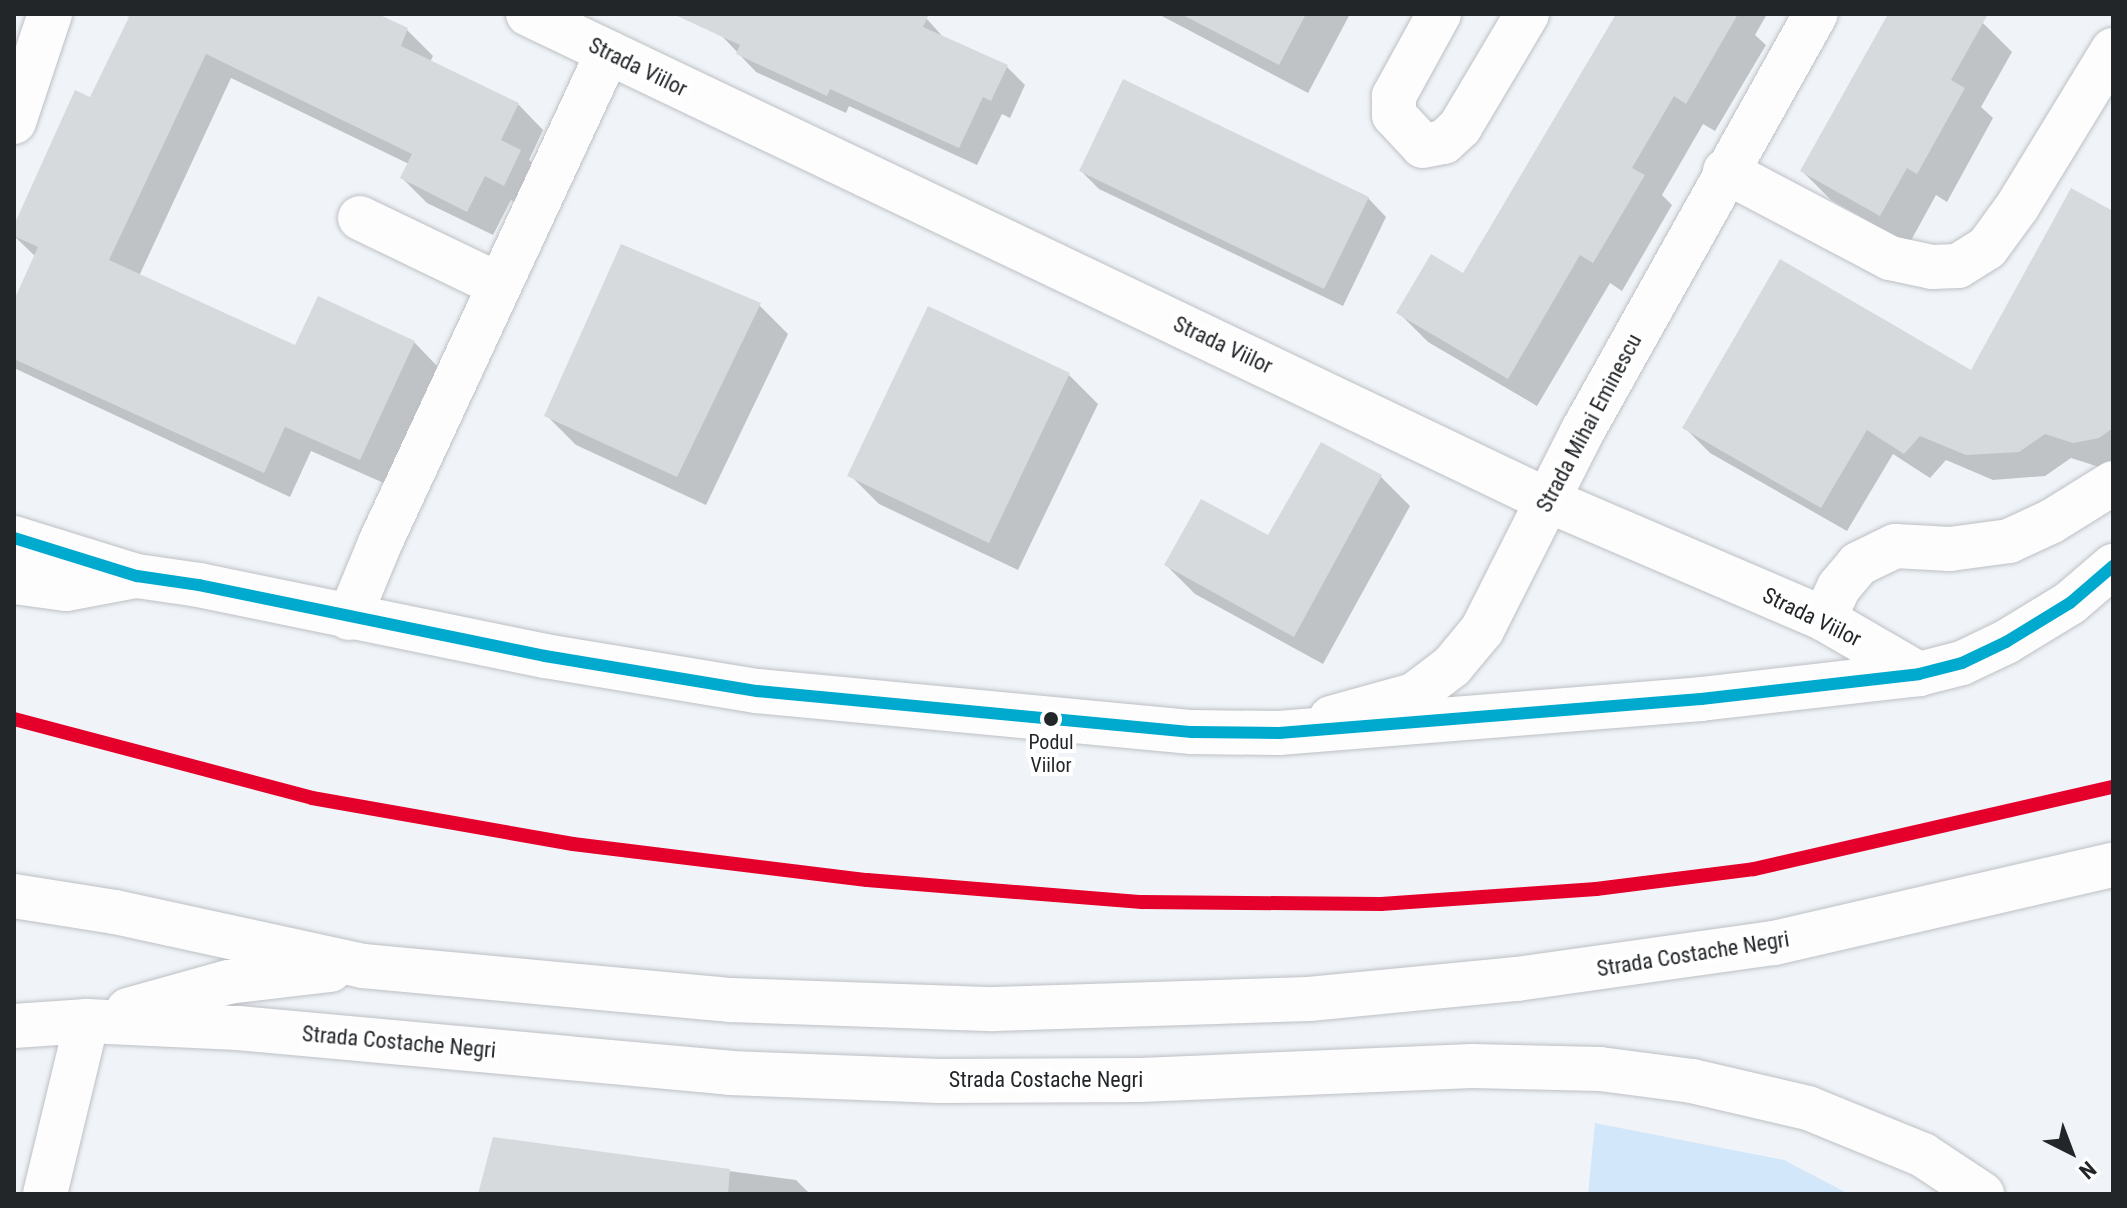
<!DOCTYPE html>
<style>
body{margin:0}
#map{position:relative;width:2127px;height:1208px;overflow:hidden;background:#f0f4f8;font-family:"Roboto Condensed",sans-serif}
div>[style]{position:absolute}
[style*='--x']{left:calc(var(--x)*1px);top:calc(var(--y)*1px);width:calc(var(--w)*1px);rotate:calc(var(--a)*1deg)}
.green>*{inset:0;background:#d3e7fa}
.shadow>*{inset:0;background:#0003}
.building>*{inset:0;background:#d7dadd}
.roads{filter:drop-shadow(0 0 2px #bdc0c4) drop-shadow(0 0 2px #bdc0c4)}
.minor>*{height:44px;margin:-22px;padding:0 22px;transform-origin:22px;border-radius:22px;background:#fdfdfe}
.major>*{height:44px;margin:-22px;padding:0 22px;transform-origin:22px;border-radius:22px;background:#fdfdfe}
.bus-1>*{height:12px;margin:-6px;padding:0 6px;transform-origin:6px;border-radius:6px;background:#00a9ce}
.rail-1>*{height:14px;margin:-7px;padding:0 7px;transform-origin:7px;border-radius:7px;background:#e4002b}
.dots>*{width:22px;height:22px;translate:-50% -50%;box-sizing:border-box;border:4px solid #fff;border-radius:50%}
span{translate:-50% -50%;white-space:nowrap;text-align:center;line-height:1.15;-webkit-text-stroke:8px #fff;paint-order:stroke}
.bus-label{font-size:20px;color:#232629}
.street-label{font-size:22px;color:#232629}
.frame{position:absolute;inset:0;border:16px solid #232629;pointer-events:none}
.north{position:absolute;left:2031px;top:1112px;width:80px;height:80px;-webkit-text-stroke:6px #fff;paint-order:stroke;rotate:138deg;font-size:22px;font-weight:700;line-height:32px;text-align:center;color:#232629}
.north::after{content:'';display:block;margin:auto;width:28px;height:36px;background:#232629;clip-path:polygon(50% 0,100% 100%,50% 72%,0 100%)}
</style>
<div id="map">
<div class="green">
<div style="clip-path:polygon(1595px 1123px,1784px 1160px,1849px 1194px,1588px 1194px)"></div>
</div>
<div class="shadow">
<div style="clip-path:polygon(133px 14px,374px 14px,407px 30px,433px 56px,430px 62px,518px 104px,543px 130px,529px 160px,546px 177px,530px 210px,511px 200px,493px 235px,427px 203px,402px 178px,409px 164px,231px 78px,139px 276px,296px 348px,414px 342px,439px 368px,386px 484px,311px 451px,290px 497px,14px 368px,14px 305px,36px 257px,14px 236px,14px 230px,91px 99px)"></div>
<div style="clip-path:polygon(731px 14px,917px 14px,926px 18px,944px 38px,1007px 67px,1025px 85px,1010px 118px,1002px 114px,977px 165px,849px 106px,846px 113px,756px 72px,721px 35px)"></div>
<div style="clip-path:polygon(1158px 14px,1350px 14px,1308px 93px)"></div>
<div style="clip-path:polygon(1618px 14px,1767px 14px,1755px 35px,1766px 45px,1715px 131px,1703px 124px,1662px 195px,1672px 205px,1622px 291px,1610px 283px,1537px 406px,1428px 342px,1399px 313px,1464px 276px)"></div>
<div style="clip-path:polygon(1890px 14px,1968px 14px,1983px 23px,2012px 52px,1981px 107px,1993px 118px,1947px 202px,1936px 195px,1909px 244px,1831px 200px,1802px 171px)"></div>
<div style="clip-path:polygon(1081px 171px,1368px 198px,1386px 217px,1343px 306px,1099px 189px)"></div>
<div style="clip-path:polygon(2113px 211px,2113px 465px,2099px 467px,2071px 458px,2045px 476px,1993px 480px,1946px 460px,1930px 478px,1893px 454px,1847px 531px,1710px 453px,1685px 428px,1972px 373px)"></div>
<div style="clip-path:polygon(759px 305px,788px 334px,706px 505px,576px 445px,547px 416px)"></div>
<div style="clip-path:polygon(1069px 375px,1098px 404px,1018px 570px,879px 504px,850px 475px)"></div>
<div style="clip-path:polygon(1322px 445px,1381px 477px,1410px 506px,1323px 664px,1195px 594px,1166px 565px,1268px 537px)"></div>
<div style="clip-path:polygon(494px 1139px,796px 1180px,810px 1194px,482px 1194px)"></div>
</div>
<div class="building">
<div style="clip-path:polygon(122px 14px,378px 14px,408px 28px,401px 46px,519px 103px,501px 140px,521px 150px,504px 186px,485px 176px,467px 212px,400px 178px,412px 154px,206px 54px,109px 260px,295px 345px,318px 296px,415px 341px,360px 460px,285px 427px,264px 473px,14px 359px,14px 300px,38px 247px,14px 236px,14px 225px,75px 90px,90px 97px,129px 17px)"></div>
<div style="clip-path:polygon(673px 14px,929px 14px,923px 27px,1008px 65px,991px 101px,983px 97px,959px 148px,830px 89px,827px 96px,736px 54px,740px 45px)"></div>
<div style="clip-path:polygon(1181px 14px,1306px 14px,1279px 65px)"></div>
<div style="clip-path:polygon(1616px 14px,1738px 14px,1686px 104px,1674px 96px,1632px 168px,1645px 175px,1593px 263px,1580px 255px,1508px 379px,1396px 313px,1431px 254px,1463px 273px)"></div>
<div style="clip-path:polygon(1888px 14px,1988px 14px,1951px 80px,1965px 88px,1917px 174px,1907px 168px,1880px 216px,1800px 171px)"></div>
<div style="clip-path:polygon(1123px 79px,1369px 197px,1324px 289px,1079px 171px)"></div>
<div style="clip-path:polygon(2071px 188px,2113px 211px,2113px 428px,2099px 438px,2073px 443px,2045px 434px,2019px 452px,1966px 455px,1920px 436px,1904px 454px,1867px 430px,1821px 508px,1682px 428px,1780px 259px,1971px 370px)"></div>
<div style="clip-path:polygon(621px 244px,761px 303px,677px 477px,544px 416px)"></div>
<div style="clip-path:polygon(928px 306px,1070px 373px,989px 543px,847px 476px)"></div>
<div style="clip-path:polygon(1321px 442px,1382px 475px,1294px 637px,1164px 565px,1201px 499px,1268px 535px)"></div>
<div style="clip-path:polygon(493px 1137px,730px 1169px,728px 1194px,478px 1194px)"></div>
</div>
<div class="roads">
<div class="minor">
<div style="--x:528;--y:14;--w:1129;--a:25.5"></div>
<div style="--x:1547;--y:500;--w:301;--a:23.2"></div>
<div style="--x:1824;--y:619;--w:110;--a:30.1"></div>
<div style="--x:1439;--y:14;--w:94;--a:118.8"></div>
<div style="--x:1394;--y:96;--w:19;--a:90"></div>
<div style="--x:1394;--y:115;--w:42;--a:46.9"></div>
<div style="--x:1423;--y:146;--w:21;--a:-11"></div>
<div style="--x:1444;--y:142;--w:22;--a:-43"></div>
<div style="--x:1460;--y:127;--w:131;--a:-59.3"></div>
<div style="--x:14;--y:122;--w:114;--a:-71.6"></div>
<div style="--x:1725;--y:171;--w:187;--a:27.8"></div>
<div style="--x:1890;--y:258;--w:43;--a:12.1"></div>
<div style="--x:1932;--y:267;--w:26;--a:-2"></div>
<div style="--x:1958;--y:266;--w:34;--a:-32"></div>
<div style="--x:1987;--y:248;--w:51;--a:-53.8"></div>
<div style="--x:2017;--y:207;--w:184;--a:-58.6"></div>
<div style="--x:360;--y:218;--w:154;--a:25.7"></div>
<div style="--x:349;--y:618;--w:81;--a:-67.5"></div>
<div style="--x:380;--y:543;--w:541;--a:-65.09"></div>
<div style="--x:1824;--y:619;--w:35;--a:-65"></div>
<div style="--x:1839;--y:587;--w:30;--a:-50"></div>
<div style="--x:1858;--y:564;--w:41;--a:-25.9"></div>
<div style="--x:1895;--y:546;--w:55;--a:3.1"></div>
<div style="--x:1950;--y:549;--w:60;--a:-7.7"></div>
<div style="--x:2009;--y:541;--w:47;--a:-24.9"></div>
<div style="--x:2052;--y:521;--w:72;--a:-31.9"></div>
<div style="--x:1331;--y:718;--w:86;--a:-15.5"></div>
<div style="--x:1414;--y:695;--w:48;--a:-37.3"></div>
<div style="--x:1452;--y:666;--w:47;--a:-50.2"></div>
<div style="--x:1482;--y:630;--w:222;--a:-63.2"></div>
<div style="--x:1582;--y:432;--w:479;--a:-60.8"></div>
<div style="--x:45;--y:1194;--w:178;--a:-76.4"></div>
</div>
<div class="major">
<div style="--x:14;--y:538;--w:129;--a:17.2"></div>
<div style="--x:137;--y:576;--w:63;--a:8.3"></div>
<div style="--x:199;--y:585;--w:353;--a:11.6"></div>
<div style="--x:545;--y:656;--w:215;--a:9.4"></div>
<div style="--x:757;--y:691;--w:437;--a:5.4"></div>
<div style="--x:1192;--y:732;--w:87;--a:0.7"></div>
<div style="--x:1279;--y:733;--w:423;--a:-4.6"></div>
<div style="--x:1701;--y:699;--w:219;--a:-6.5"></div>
<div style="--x:1919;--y:674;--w:44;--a:-14.3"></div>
<div style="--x:1962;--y:663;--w:49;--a:-25.5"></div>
<div style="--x:2006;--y:642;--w:75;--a:-31.4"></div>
<div style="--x:2070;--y:603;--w:57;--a:-40.7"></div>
<div style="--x:14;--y:582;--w:52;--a:7.7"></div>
<div style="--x:66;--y:589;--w:66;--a:-10.5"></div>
<div style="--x:14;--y:896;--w:102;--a:9"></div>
<div style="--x:115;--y:912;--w:254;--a:12.3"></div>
<div style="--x:363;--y:966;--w:370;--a:5.3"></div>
<div style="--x:731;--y:1000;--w:263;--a:2"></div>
<div style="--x:994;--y:1009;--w:315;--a:-1.8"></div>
<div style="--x:1309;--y:999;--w:209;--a:-5.5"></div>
<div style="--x:1517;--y:979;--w:260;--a:-8"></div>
<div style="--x:1774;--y:943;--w:348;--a:-13"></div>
<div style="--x:128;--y:1010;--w:104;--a:-15.6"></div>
<div style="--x:228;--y:982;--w:103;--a:-6.7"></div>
<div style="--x:14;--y:1026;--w:73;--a:-3.9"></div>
<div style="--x:87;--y:1021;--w:151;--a:2.7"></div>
<div style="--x:238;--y:1028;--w:494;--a:5.2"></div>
<div style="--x:730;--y:1073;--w:209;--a:2.2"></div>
<div style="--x:939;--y:1081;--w:201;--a:-0.3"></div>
<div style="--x:1140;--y:1080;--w:332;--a:-2.4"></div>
<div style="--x:1472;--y:1066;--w:128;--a:1.3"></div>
<div style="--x:1600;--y:1069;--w:93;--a:7.4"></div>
<div style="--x:1692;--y:1081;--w:119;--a:13.1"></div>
<div style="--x:1808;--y:1108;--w:124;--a:22.2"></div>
<div style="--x:1923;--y:1155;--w:71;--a:33.5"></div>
</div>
</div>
<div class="bus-1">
<div style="--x:14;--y:538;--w:129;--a:17.2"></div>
<div style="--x:137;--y:576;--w:63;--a:8.3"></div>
<div style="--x:199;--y:585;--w:353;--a:11.6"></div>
<div style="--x:545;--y:656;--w:215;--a:9.4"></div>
<div style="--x:757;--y:691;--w:437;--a:5.4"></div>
<div style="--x:1192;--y:732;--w:87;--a:0.7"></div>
<div style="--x:1279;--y:733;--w:423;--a:-4.6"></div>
<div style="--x:1701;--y:699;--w:219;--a:-6.5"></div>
<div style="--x:1919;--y:674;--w:44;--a:-14.3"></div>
<div style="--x:1962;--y:663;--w:49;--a:-25.5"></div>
<div style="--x:2006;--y:642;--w:75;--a:-31.4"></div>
<div style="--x:2070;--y:603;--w:57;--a:-40.7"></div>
</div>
<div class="rail-1">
<div style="--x:14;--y:719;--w:308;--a:14.8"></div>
<div style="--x:312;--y:798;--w:265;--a:10"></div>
<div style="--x:573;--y:844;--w:296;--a:7"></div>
<div style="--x:867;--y:880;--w:276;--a:4.6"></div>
<div style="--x:1142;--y:902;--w:239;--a:0.5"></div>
<div style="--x:1381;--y:904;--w:216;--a:-4"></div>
<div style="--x:1596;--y:889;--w:159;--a:-7.2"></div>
<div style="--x:1754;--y:869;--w:368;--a:-12.9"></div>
</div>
<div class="dots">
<div style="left:1051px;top:719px;background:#232629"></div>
</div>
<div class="bus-label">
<span style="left:1051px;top:754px">Podul<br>Viilor</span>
</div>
<div class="street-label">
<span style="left:638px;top:67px;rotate:26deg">Strada Viilor</span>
<span style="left:1223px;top:345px;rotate:25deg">Strada Viilor</span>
<span style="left:1589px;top:423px;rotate:-62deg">Strada Mihai Eminescu</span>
<span style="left:1812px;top:617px;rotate:26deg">Strada Viilor</span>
<span style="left:1693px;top:954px;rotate:-9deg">Strada Costache Negri</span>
<span style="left:399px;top:1042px;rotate:5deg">Strada Costache Negri</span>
<span style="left:1046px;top:1080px">Strada Costache Negri</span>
</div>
<div class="frame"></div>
<div class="north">N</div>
</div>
